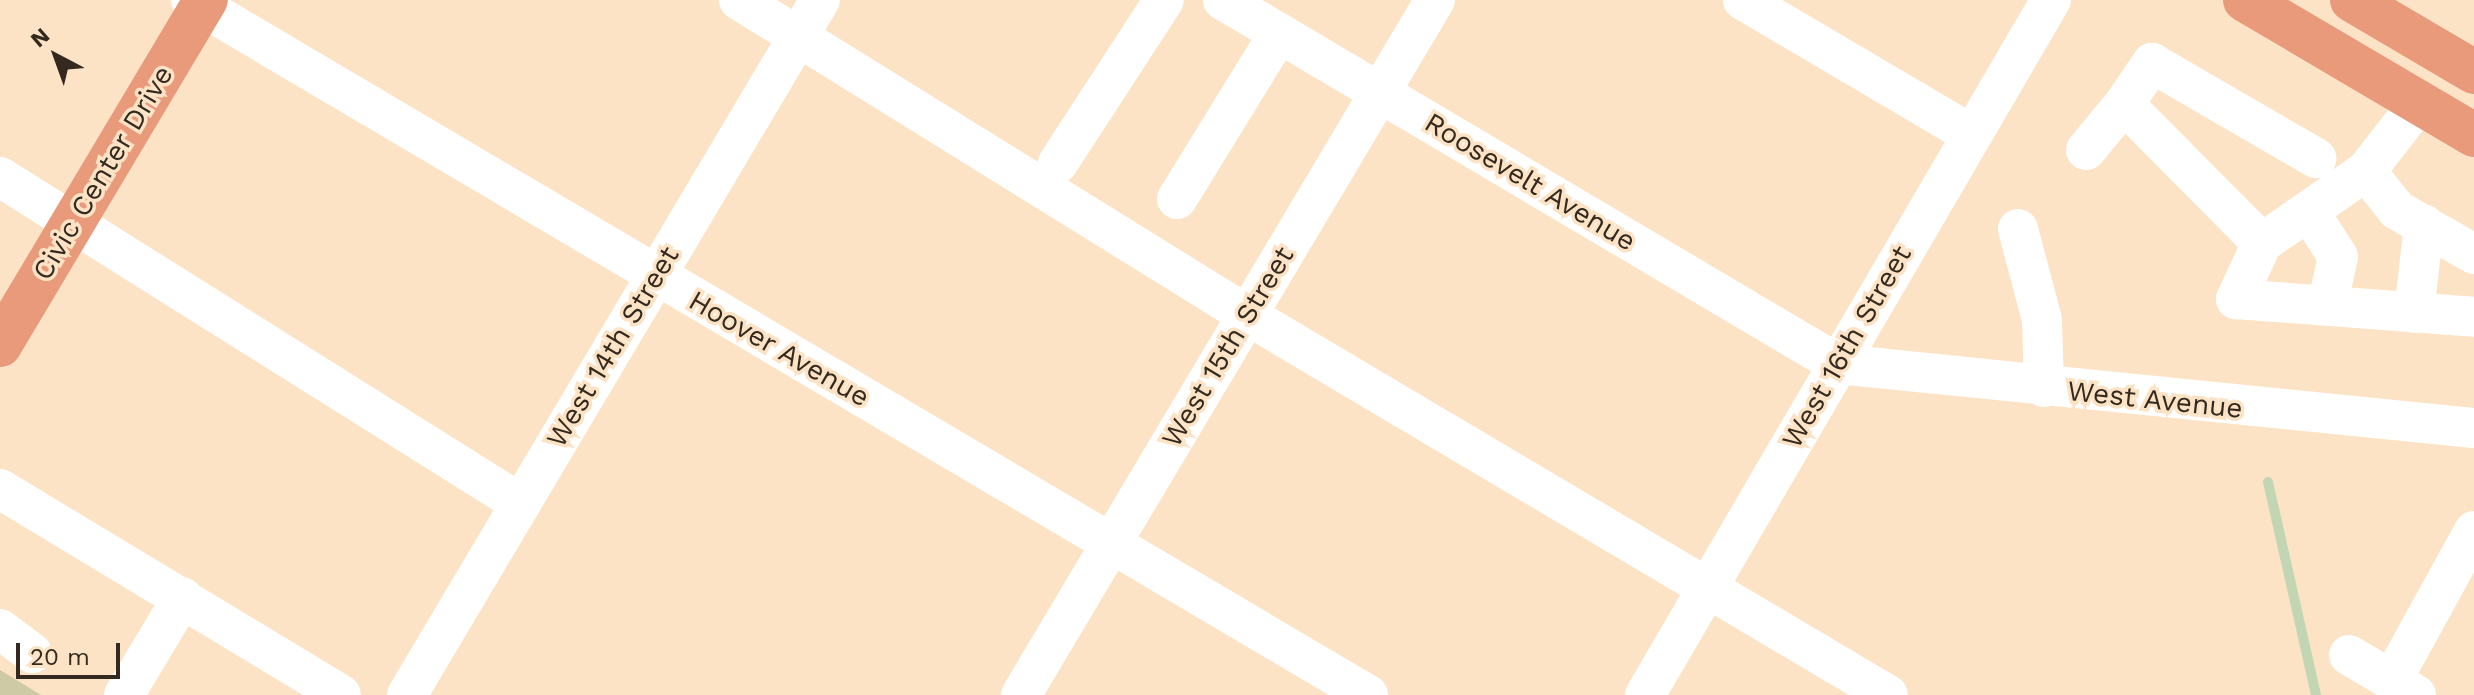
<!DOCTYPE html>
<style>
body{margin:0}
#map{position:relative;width:2474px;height:695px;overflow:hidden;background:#fde3c6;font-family:"Work Sans",sans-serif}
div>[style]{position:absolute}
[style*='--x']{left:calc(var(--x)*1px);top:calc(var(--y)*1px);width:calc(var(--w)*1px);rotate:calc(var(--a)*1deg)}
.stream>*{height:10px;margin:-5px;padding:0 5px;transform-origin:5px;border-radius:5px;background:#c2d6b4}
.building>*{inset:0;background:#cecaa6}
.minor>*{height:40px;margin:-20px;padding:0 20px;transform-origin:20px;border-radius:20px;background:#fff}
.major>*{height:44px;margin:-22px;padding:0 22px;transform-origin:22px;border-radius:22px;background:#e99a7a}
span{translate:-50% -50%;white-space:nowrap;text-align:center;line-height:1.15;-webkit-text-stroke:7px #fde3c6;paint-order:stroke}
.street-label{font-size:28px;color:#33291e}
.north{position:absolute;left:16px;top:16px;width:80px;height:80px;-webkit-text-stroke:6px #fde3c6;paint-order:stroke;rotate:319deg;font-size:22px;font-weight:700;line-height:32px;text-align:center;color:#33291e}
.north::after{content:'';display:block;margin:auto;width:28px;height:36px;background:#33291e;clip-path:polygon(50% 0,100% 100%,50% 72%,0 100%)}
.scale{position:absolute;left:16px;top:643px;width:104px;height:36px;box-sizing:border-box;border:4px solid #33291e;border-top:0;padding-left:10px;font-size:24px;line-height:28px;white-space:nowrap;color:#33291e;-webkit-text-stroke:6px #fde3c6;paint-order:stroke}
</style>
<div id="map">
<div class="stream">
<div style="--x:2268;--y:482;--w:218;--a:77.3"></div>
</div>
<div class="building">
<div style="clip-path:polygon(0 670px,41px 695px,0 695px)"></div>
</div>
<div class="minor">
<div style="--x:191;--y:0;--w:1367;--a:30.56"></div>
<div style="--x:739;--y:0;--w:598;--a:31.8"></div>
<div style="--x:1247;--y:315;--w:745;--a:30.66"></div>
<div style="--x:1223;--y:0;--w:715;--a:30.62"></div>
<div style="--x:1838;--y:364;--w:639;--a:5.75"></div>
<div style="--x:1743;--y:0;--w:262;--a:30.5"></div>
<div style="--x:2124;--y:104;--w:50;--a:-55.7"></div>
<div style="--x:2152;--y:63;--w:190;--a:30.1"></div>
<div style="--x:2086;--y:150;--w:60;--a:-50.4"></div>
<div style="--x:2124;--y:104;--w:196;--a:45.2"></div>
<div style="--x:2262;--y:243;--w:126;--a:-34.7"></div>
<div style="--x:2366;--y:171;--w:86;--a:-52.1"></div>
<div style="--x:1058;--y:163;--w:194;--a:-57"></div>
<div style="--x:2366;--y:171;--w:50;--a:51.5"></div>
<div style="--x:2397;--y:210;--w:89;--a:29.7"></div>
<div style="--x:0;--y:177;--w:615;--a:32.11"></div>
<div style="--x:1177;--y:199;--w:195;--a:-58.4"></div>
<div style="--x:2310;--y:213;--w:52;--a:57.5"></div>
<div style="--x:2338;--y:257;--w:50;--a:102.7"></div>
<div style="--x:2018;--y:229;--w:94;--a:75.2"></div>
<div style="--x:2042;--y:320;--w:67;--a:88.3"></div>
<div style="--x:2262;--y:243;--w:62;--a:114.9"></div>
<div style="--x:2236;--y:299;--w:239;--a:4.3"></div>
<div style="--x:2414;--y:313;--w:89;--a:-83.5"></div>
<div style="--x:0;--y:489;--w:398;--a:31.1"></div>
<div style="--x:0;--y:629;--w:40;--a:37"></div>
<div style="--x:2349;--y:655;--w:78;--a:30.8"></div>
<div style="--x:2392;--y:680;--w:170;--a:-61.2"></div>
<div style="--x:124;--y:695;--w:114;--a:-59"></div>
<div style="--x:407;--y:695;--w:808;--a:-59.28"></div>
<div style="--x:1021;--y:695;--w:809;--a:-59.22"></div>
<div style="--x:1645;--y:695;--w:805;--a:-59.71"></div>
</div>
<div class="major">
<div style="--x:2245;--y:0;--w:266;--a:30.5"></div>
<div style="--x:2352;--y:0;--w:142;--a:30.5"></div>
<div style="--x:0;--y:345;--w:402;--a:-59.2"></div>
</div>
<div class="street-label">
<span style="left:103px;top:173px;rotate:-59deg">Civic Center Drive</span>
<span style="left:1530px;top:182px;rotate:31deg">Roosevelt Avenue</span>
<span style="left:613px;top:347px;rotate:-59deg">West 14th Street</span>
<span style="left:1228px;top:347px;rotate:-59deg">West 15th Street</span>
<span style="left:1847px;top:347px;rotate:-60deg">West 16th Street</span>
<span style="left:779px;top:349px;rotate:30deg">Hoover Avenue</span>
<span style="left:2155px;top:400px;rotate:6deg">West Avenue</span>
</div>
<div class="north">N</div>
<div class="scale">20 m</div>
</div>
